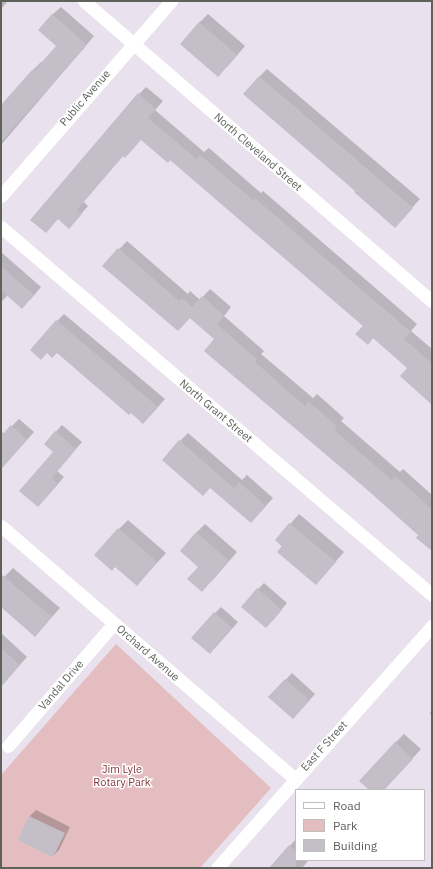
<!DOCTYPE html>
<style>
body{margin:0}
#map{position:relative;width:433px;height:869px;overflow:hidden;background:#e9e1ed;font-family:"IBM Plex Sans",sans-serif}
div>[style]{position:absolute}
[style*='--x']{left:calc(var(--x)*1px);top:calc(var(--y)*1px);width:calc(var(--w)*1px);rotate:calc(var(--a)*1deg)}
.green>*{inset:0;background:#e4bdc0}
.shadow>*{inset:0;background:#0003}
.building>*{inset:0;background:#c3bec8}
.minor>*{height:13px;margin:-6.5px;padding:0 6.5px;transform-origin:6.5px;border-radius:6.5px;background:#fff}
span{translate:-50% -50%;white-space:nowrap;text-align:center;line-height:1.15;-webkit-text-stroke:3px #fff;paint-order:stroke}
.street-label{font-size:11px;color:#5e625a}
.park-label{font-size:11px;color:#853538}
.frame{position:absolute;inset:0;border:2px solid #5e625a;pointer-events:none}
.legend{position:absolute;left:295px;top:789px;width:130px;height:72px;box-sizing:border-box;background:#fff;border:1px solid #bfc0bd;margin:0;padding:5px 7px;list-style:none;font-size:12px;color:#5e625a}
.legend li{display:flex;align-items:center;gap:8px;height:20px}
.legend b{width:20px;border:1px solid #bfc0bd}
</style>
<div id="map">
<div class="green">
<div style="clip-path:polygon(116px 644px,271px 788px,200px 868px,1px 868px,1px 775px)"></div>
</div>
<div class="shadow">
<div style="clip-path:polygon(1px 1px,8px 1px,1px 9px)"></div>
<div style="clip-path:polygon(61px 7px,94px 36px,1px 145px,1px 106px,33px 70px,41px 62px,43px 64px,58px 46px,52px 15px)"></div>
<div style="clip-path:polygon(208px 14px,245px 46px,227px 67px,199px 23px)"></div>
<div style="clip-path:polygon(267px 69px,420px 199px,395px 227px,259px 77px)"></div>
<div style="clip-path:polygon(146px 87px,163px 101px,155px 110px,204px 152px,209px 148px,261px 193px,263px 191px,417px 324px,411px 331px,432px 349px,432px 403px,409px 368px,374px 337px,368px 343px,364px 326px,171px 159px,141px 139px,124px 155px,83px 201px,88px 206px,76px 220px,58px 218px,139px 94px)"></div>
<div style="clip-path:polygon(127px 241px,188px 294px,190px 291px,200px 300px,210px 289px,231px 307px,224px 316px,264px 351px,261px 354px,313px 398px,317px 394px,344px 418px,341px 421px,400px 472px,403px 469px,432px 495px,432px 550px,420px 535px,215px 339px,190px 318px,104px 266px)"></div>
<div style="clip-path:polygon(1px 252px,41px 287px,30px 300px,8px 295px,1px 302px)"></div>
<div style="clip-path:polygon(64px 314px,165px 399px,150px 416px,57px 352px,47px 352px,57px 321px)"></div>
<div style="clip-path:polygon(19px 419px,34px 432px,1px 469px,1px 431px,4px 434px)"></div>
<div style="clip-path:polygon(62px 425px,82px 442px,57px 471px,64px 477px,44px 500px,54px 452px,45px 444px)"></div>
<div style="clip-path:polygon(188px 433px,242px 480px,247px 475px,273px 498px,251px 522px,180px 441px)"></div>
<div style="clip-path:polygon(299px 514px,344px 552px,316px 584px,276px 540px)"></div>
<div style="clip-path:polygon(128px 520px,166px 553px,137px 585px,116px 566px,119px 529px)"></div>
<div style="clip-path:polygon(205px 524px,237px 552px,211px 582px,199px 566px,196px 533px)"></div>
<div style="clip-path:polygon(13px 568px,60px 608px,43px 627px,1px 606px,1px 580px)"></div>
<div style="clip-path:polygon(264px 583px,287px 603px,272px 621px,258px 589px)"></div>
<div style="clip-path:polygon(221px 607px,238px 622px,216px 647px,215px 613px)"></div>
<div style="clip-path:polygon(1px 633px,27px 657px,1px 686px)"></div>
<div style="clip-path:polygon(292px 673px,315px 694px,299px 712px,270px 697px)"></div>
<div style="clip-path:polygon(432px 710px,432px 718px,430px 713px)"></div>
<div style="clip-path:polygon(404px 734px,421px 749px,384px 790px,371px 790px,395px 743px)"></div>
<div style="clip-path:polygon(36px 810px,70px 827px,59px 850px,53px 856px,19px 840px,30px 816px)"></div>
<div style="clip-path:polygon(296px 839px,296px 860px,309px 860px,302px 868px,270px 868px)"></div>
</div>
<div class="building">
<div style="clip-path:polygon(52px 14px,87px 45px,1px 142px,1px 105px,32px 70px,34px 71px,56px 46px,38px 30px)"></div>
<div style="clip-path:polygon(199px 22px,237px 55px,218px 77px,180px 44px)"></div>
<div style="clip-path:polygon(259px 76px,413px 208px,395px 228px,354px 192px,355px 191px,243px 94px)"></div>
<div style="clip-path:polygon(138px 93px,156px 109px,148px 118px,197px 159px,200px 155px,253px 200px,255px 198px,411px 332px,404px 339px,432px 363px,432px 405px,400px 376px,407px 368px,373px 338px,368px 345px,355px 334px,363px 326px,170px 160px,168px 163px,141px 140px,125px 158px,123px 156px,77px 210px,82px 214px,69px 229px,58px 219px,46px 233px,30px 220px)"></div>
<div style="clip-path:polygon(118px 248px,179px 301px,182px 298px,192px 307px,202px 296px,224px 315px,217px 324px,257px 359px,255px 362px,305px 406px,308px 401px,337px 426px,334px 430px,392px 480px,395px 476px,432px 509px,432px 551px,416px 538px,418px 535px,364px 487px,204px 351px,214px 339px,190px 318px,178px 331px,102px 266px)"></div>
<div style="clip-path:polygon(1px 266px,34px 295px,22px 309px,1px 290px)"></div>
<div style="clip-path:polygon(56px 320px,158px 407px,143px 424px,131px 413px,129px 415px,57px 353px,52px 358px,47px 353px,41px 360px,30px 350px)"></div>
<div style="clip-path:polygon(11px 425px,27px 440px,1px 469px,1px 436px)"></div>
<div style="clip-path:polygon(55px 431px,76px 449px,52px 478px,58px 484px,38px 507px,19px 491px,53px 452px,44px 444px)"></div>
<div style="clip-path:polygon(179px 440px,234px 488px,239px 482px,266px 506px,251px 523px,210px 488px,203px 496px,162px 460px)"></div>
<div style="clip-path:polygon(289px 523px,336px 562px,316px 585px,277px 552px,282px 546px,275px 540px)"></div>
<div style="clip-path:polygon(118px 528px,157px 562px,137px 586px,115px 567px,112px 571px,94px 555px)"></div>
<div style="clip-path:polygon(196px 532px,229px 561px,202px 592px,187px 579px,198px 567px,180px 551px)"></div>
<div style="clip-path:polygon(1px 574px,52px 617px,35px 637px,1px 607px)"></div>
<div style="clip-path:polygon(257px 588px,282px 610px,266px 628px,241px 607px)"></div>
<div style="clip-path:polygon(214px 612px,232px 628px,210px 654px,191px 638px)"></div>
<div style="clip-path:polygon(1px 648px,20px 665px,1px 687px)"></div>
<div style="clip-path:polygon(285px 679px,310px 700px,293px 719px,268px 697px)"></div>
<div style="clip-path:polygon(395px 742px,413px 759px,384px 790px,369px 790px,359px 781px)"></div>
<div style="clip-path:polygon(29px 816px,65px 833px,53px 857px,18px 840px)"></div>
<div style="clip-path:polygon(289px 845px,296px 851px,296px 868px,269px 868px)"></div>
</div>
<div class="minor">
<div style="--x:84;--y:1;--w:459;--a:40.8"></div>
<div style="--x:1;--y:196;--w:259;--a:-48.9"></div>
<div style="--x:1;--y:227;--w:567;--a:40.49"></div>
<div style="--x:1;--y:526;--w:388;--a:40.7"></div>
<div style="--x:8;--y:746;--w:162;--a:-49.2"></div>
<div style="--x:217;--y:868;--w:324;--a:-48.4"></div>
</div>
<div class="street-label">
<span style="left:85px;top:98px;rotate:-49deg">Public Avenue</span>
<span style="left:258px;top:152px;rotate:41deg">North Cleveland Street</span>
<span style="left:216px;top:411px;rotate:40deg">North Grant Street</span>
<span style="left:148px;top:653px;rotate:41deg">Orchard Avenue</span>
<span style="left:61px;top:685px;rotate:-49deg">Vandal Drive</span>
<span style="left:324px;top:746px;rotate:-48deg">East F Street</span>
</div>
<div class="park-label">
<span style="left:122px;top:776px">Jim Lyle<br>Rotary Park</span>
</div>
<div class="frame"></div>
<ul class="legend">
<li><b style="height:5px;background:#fff"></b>Road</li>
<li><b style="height:11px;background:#e4bdc0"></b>Park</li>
<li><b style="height:11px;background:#c3bec8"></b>Building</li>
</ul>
</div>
